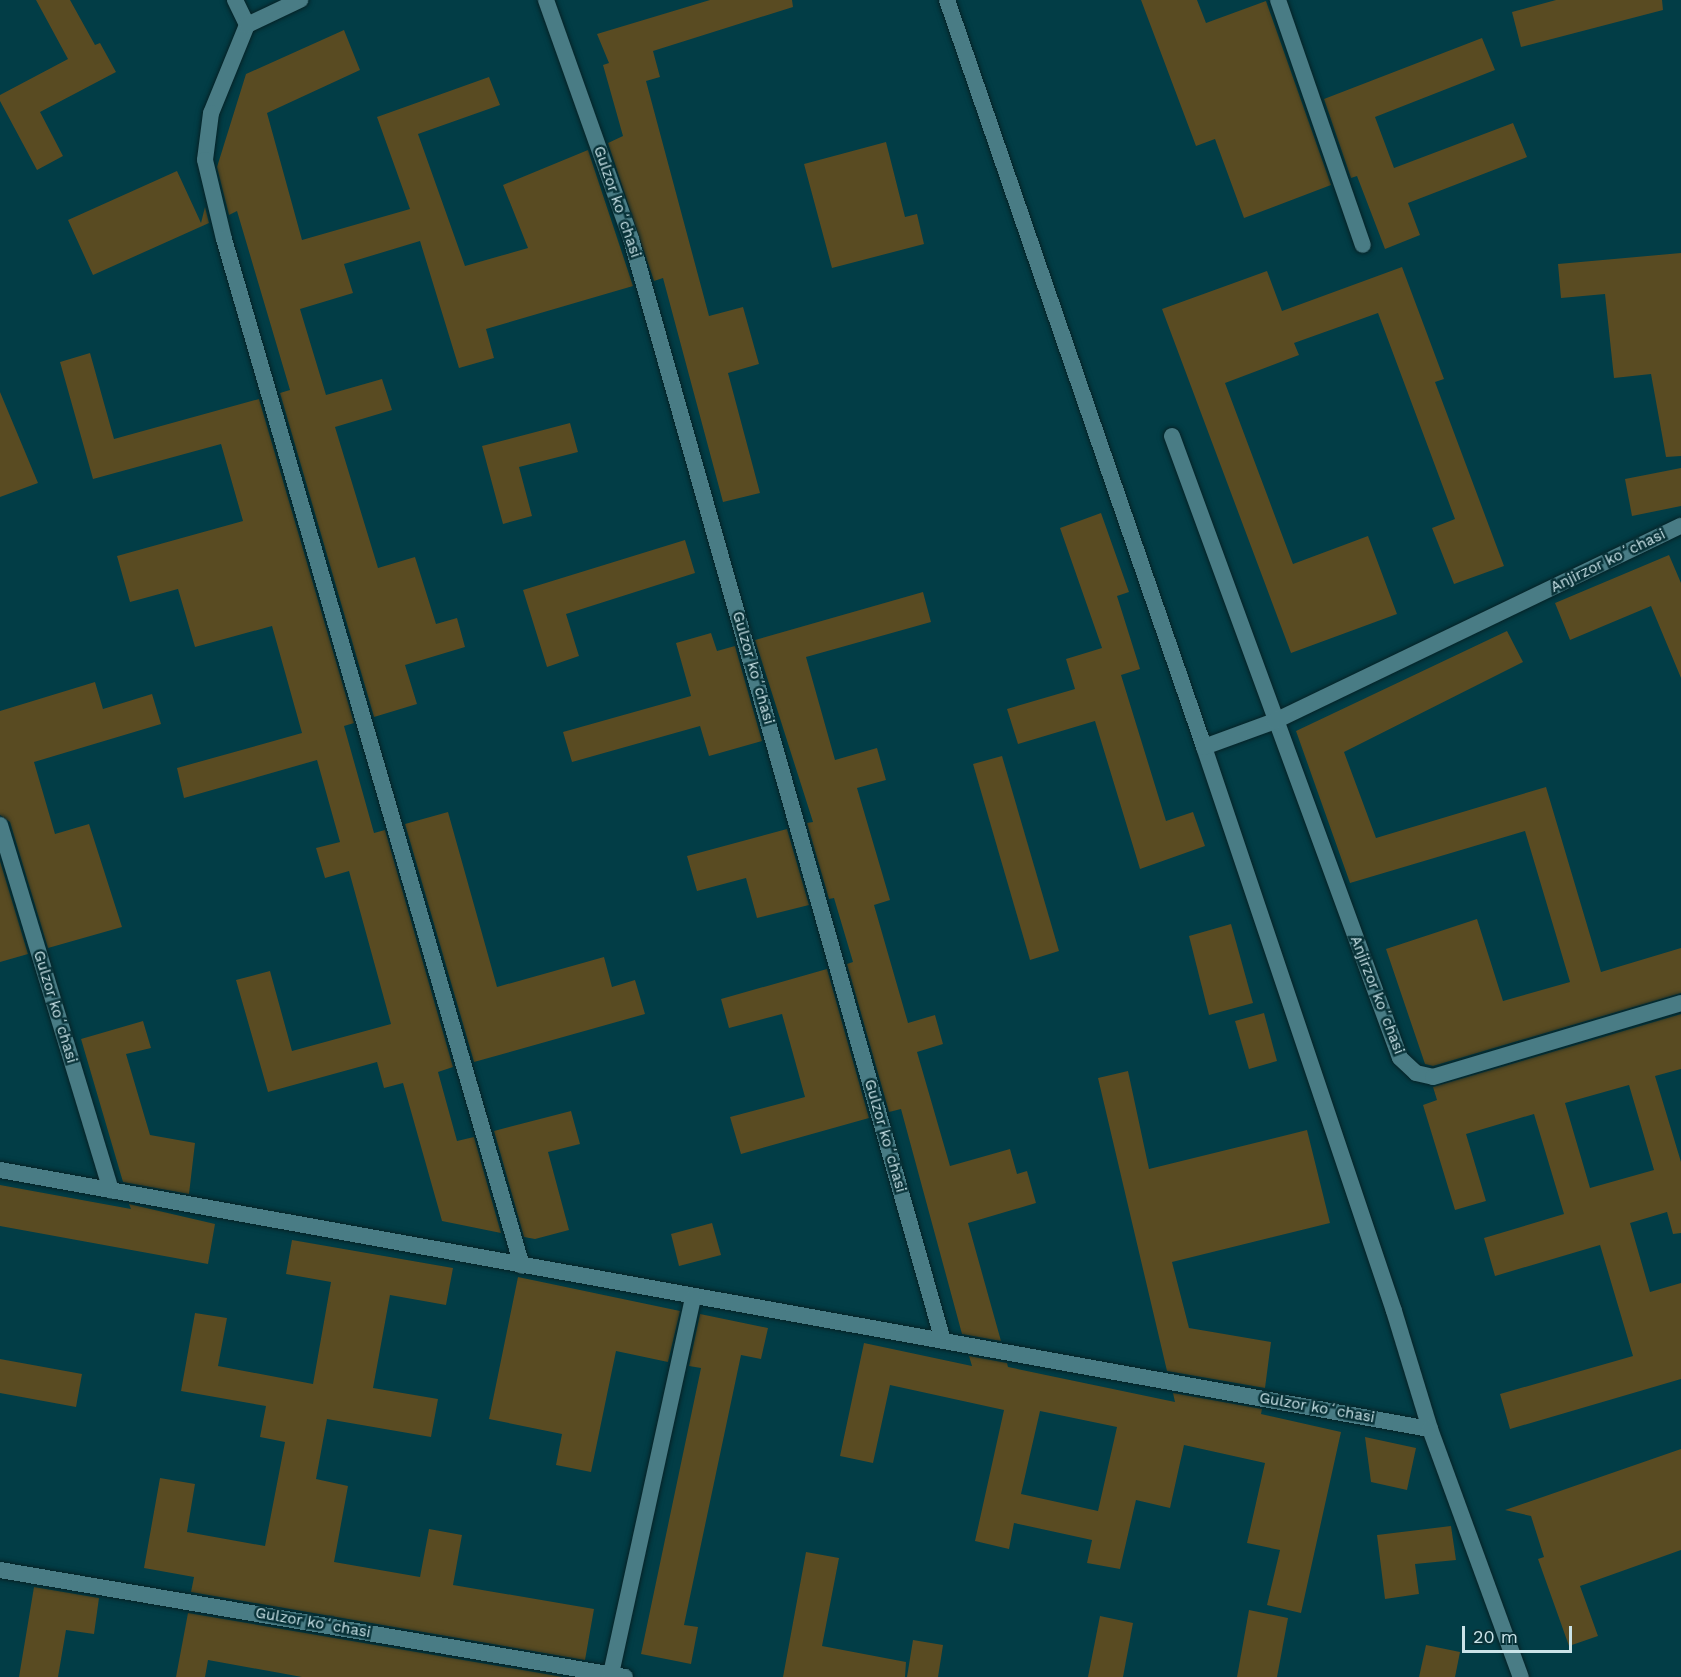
<!DOCTYPE html>
<meta charset="utf-8">
<style>
body{margin:0}
#map{position:relative;width:1681px;height:1677px;overflow:hidden;background:#023d46;font-family:"Work Sans",sans-serif}
div>[style]{position:absolute}
[style*='--x']{left:calc(var(--x)*1px);top:calc(var(--y)*1px);width:calc(var(--w)*1px);rotate:calc(var(--a)*1deg)}
.building>*{inset:0;background:#594b22}
.roads{filter:drop-shadow(0 0 2px #062226) drop-shadow(0 0 2px #062226)}
.minor>*{height:16px;margin:-8px;padding:0 8px;transform-origin:8px;border-radius:8px;background:#497c85}
span{translate:-50% -50%;white-space:nowrap;text-align:center;line-height:1.15;-webkit-text-stroke:5px #083238;paint-order:stroke}
.street-label{font-size:15px;color:#cae3e8}
.scale{position:absolute;left:1462px;top:1626px;width:110px;height:27px;box-sizing:border-box;border:3px solid #cae3e8;border-top:0;padding-left:8px;font-size:18px;line-height:21px;white-space:nowrap;color:#cae3e8;-webkit-text-stroke:4px #083238;paint-order:stroke}
</style>
<div id="map">
<div class="building">
<div style="clip-path:polygon(36px 0,70px 0,95px 45px,100px 43px,116px 72px,40px 112px,63px 156px,37px 170px,0 101px,0 95px,68px 59px)"></div>
<div style="clip-path:polygon(710px 0,792px 0,793px 7px,653px 51px,660px 77px,646px 81px,709px 316px,743px 307px,759px 364px,728px 373px,760px 493px,723px 502px,663px 278px,654px 281px,608px 143px,623px 136px,603px 65px,609px 63px,597px 34px)"></div>
<div style="clip-path:polygon(1141px 0,1197px 0,1206px 23px,1266px 1px,1331px 185px,1244px 218px,1215px 139px,1196px 146px)"></div>
<div style="clip-path:polygon(1556px 0,1662px 0,1663px 10px,1521px 47px,1512px 12px)"></div>
<div style="clip-path:polygon(344px 30px,360px 70px,267px 113px,302px 240px,410px 209px,377px 117px,489px 77px,500px 105px,418px 134px,465px 266px,528px 248px,503px 185px,588px 150px,633px 286px,486px 329px,494px 358px,459px 368px,420px 241px,344px 264px,353px 293px,300px 309px,326px 395px,382px 379px,392px 410px,335px 427px,378px 568px,415px 557px,436px 624px,457px 618px,465px 647px,405px 665px,417px 704px,374px 717px,280px 393px,290px 390px,237px 211px,229px 215px,217px 167px,246px 74px)"></div>
<div style="clip-path:polygon(1482px 38px,1495px 70px,1375px 117px,1394px 168px,1513px 123px,1527px 157px,1408px 203px,1420px 235px,1385px 249px,1357px 176px,1351px 178px,1324px 99px)"></div>
<div style="clip-path:polygon(886px 142px,905px 217px,917px 214px,924px 244px,832px 268px,804px 164px)"></div>
<div style="clip-path:polygon(177px 171px,201px 223px,205px 207px,209px 223px,93px 275px,68px 220px)"></div>
<div style="clip-path:polygon(1681px 253px,1681px 456px,1666px 457px,1651px 374px,1614px 378px,1605px 294px,1561px 298px,1558px 264px)"></div>
<div style="clip-path:polygon(1402px 267px,1444px 379px,1435px 382px,1504px 566px,1454px 584px,1432px 528px,1455px 519px,1378px 313px,1294px 343px,1299px 355px,1225px 383px,1293px 564px,1368px 536px,1397px 614px,1291px 653px,1162px 309px,1267px 271px,1282px 311px)"></div>
<div style="clip-path:polygon(90px 353px,114px 439px,259px 399px,354px 723px,344px 726px,374px 833px,385px 830px,453px 1067px,438px 1072px,457px 1141px,474px 1137px,501px 1233px,442px 1221px,403px 1083px,384px 1088px,377px 1062px,268px 1092px,236px 980px,270px 971px,292px 1051px,391px 1024px,349px 871px,325px 878px,316px 848px,340px 842px,317px 760px,184px 798px,177px 768px,302px 733px,272px 626px,195px 647px,178px 589px,130px 602px,117px 556px,243px 521px,221px 444px,93px 479px,60px 362px)"></div>
<div style="clip-path:polygon(0 392px,38px 483px,0 497px)"></div>
<div style="clip-path:polygon(570px 423px,578px 452px,519px 467px,532px 516px,503px 524px,482px 446px)"></div>
<div style="clip-path:polygon(1681px 468px,1681px 506px,1632px 516px,1625px 479px)"></div>
<div style="clip-path:polygon(1101px 513px,1129px 592px,1117px 596px,1140px 669px,1121px 675px,1166px 821px,1193px 812px,1205px 846px,1140px 869px,1095px 721px,1018px 744px,1007px 709px,1075px 689px,1066px 659px,1102px 648px,1060px 528px)"></div>
<div style="clip-path:polygon(685px 540px,695px 573px,566px 614px,579px 656px,547px 667px,523px 590px)"></div>
<div style="clip-path:polygon(1669px 555px,1681px 583px,1681px 678px,1651px 606px,1570px 640px,1555px 603px)"></div>
<div style="clip-path:polygon(923px 592px,931px 622px,806px 657px,835px 760px,877px 748px,886px 780px,857px 788px,890px 900px,874px 905px,908px 1023px,935px 1015px,943px 1044px,917px 1052px,950px 1166px,1010px 1149px,1017px 1174px,1027px 1171px,1036px 1203px,968px 1223px,1001px 1341px,962px 1334px,901px 1109px,889px 1112px,847px 964px,853px 962px,834px 898px,829px 899px,807px 823px,813px 822px,755px 640px)"></div>
<div style="clip-path:polygon(1507px 631px,1523px 662px,1344px 752px,1376px 838px,1546px 787px,1601px 972px,1681px 948px,1681px 993px,1433px 1066px,1425px 1064px,1386px 949px,1477px 919px,1503px 1001px,1570px 982px,1525px 831px,1350px 883px,1296px 731px)"></div>
<div style="clip-path:polygon(711px 633px,717px 651px,735px 646px,762px 741px,709px 756px,700px 726px,572px 762px,563px 732px,691px 696px,676px 643px)"></div>
<div style="clip-path:polygon(95px 682px,103px 709px,152px 694px,161px 724px,34px 762px,55px 834px,89px 824px,122px 927px,48px 948px,10px 822px,0 815px,0 711px)"></div>
<div style="clip-path:polygon(1002px 756px,1059px 951px,1030px 960px,973px 764px)"></div>
<div style="clip-path:polygon(448px 812px,497px 987px,604px 957px,612px 987px,635px 980px,645px 1014px,474px 1062px,405px 824px)"></div>
<div style="clip-path:polygon(787px 829px,809px 905px,757px 918px,746px 878px,697px 891px,687px 856px)"></div>
<div style="clip-path:polygon(0 861px,28px 954px,0 962px)"></div>
<div style="clip-path:polygon(1231px 924px,1253px 1003px,1209px 1015px,1189px 936px)"></div>
<div style="clip-path:polygon(827px 969px,869px 1118px,741px 1154px,730px 1117px,805px 1097px,782px 1014px,729px 1028px,721px 999px)"></div>
<div style="clip-path:polygon(1264px 1013px,1277px 1061px,1249px 1069px,1235px 1021px)"></div>
<div style="clip-path:polygon(evenodd,1681px 1014px,1681px 1069px,1655px 1076px,1681px 1162px,1681px 1233px,1673px 1234px,1667px 1212px,1630px 1223px,1650px 1292px,1681px 1283px,1681px 1379px,1510px 1429px,1500px 1394px,1633px 1356px,1600px 1245px,1495px 1276px,1484px 1238px,1564px 1214px,1534px 1114px,1466px 1134px,1486px 1201px,1455px 1210px,1423px 1105px,1437px 1100px,1433px 1087px,1681px 1014px,1629px 1085px,1654px 1170px,1590px 1188px,1565px 1103px,1629px 1085px)"></div>
<div style="clip-path:polygon(143px 1021px,151px 1048px,126px 1054px,150px 1135px,195px 1143px,189px 1194px,123px 1182px,81px 1039px)"></div>
<div style="clip-path:polygon(1128px 1071px,1149px 1169px,1307px 1130px,1330px 1223px,1172px 1262px,1189px 1328px,1271px 1342px,1265px 1388px,1167px 1371px,1098px 1078px)"></div>
<div style="clip-path:polygon(571px 1111px,580px 1144px,548px 1152px,569px 1230px,535px 1239px,524px 1237px,494px 1131px)"></div>
<div style="clip-path:polygon(0 1185px,131px 1209px,129px 1204px,215px 1224px,208px 1264px,0 1226px)"></div>
<div style="clip-path:polygon(712px 1223px,721px 1255px,679px 1266px,671px 1234px)"></div>
<div style="clip-path:polygon(292px 1240px,453px 1268px,446px 1305px,390px 1295px,373px 1388px,438px 1399px,431px 1437px,327px 1419px,316px 1479px,348px 1486px,334px 1562px,420px 1577px,429px 1529px,462px 1535px,453px 1585px,594px 1609px,585px 1660px,191px 1592px,194px 1577px,144px 1568px,160px 1478px,195px 1484px,187px 1532px,265px 1546px,285px 1442px,260px 1437px,266px 1406px,181px 1391px,195px 1313px,227px 1318px,218px 1366px,313px 1384px,331px 1282px,286px 1274px)"></div>
<div style="clip-path:polygon(518px 1277px,680px 1311px,668px 1362px,616px 1351px,591px 1472px,556px 1465px,562px 1434px,489px 1419px)"></div>
<div style="clip-path:polygon(700px 1314px,768px 1328px,761px 1359px,741px 1355px,684px 1625px,698px 1627px,691px 1664px,641px 1654px,701px 1368px,689px 1366px)"></div>
<div style="clip-path:polygon(evenodd,864px 1343px,972px 1366px,969px 1356px,1007px 1363px,1008px 1367px,1175px 1402px,1173px 1393px,1262px 1409px,1261px 1414px,1341px 1432px,1301px 1613px,1267px 1605px,1280px 1550px,1247px 1543px,1265px 1463px,1184px 1445px,1170px 1508px,1136px 1500px,1120px 1569px,1087px 1563px,1092px 1540px,1014px 1523px,1009px 1549px,975px 1541px,1004px 1410px,890px 1385px,873px 1463px,840px 1456px,864px 1343px,1040px 1411px,1117px 1427px,1098px 1511px,1021px 1494px,1040px 1411px)"></div>
<div style="clip-path:polygon(0 1359px,82px 1374px,76px 1407px,0 1393px)"></div>
<div style="clip-path:polygon(1365px 1437px,1416px 1448px,1407px 1490px,1371px 1482px)"></div>
<div style="clip-path:polygon(1681px 1449px,1681px 1550px,1580px 1586px,1598px 1636px,1569px 1646px,1538px 1559px,1544px 1557px,1531px 1516px,1505px 1510px)"></div>
<div style="clip-path:polygon(1451px 1526px,1456px 1560px,1415px 1564px,1419px 1594px,1385px 1599px,1377px 1535px)"></div>
<div style="clip-path:polygon(806px 1552px,839px 1558px,822px 1646px,906px 1662px,905px 1677px,783px 1677px)"></div>
<div style="clip-path:polygon(34px 1587px,99px 1598px,94px 1634px,66px 1630px,58px 1677px,19px 1677px)"></div>
<div style="clip-path:polygon(1249px 1610px,1288px 1618px,1277px 1677px,1237px 1677px)"></div>
<div style="clip-path:polygon(188px 1613px,563px 1677px,302px 1677px,208px 1660px,205px 1677px,176px 1677px)"></div>
<div style="clip-path:polygon(1100px 1616px,1133px 1623px,1123px 1677px,1088px 1677px)"></div>
<div style="clip-path:polygon(913px 1640px,943px 1645px,938px 1677px,907px 1677px)"></div>
<div style="clip-path:polygon(1426px 1645px,1460px 1652px,1455px 1677px,1419px 1677px)"></div>
</div>
<div class="roads">
<div class="minor">
<div style="--x:235;--y:0;--w:28;--a:64"></div>
<div style="--x:247;--y:25;--w:95;--a:112.2"></div>
<div style="--x:211;--y:113;--w:47;--a:97.3"></div>
<div style="--x:205;--y:160;--w:81;--a:76.5"></div>
<div style="--x:224;--y:239;--w:1069;--a:73.82"></div>
<div style="--x:546;--y:0;--w:254;--a:70.4"></div>
<div style="--x:631;--y:239;--w:1145;--a:74.19"></div>
<div style="--x:947;--y:0;--w:790;--a:71.01"></div>
<div style="--x:1204;--y:747;--w:595;--a:71.38"></div>
<div style="--x:1394;--y:1311;--w:123;--a:73"></div>
<div style="--x:1278;--y:0;--w:259;--a:70.9"></div>
<div style="--x:247;--y:25;--w:59;--a:-25.3"></div>
<div style="--x:1172;--y:436;--w:662;--a:69.87"></div>
<div style="--x:1400;--y:1058;--w:22;--a:43"></div>
<div style="--x:1416;--y:1073;--w:17;--a:13"></div>
<div style="--x:1433;--y:1077;--w:259;--a:-16.6"></div>
<div style="--x:1204;--y:747;--w:76;--a:-20.1"></div>
<div style="--x:1275;--y:721;--w:450;--a:-25.7"></div>
<div style="--x:0;--y:825;--w:382;--a:73.1"></div>
<div style="--x:0;--y:1170;--w:1453;--a:10.27"></div>
<div style="--x:1430;--y:1429;--w:264;--a:69.9"></div>
<div style="--x:0;--y:1570;--w:634;--a:9.71"></div>
<div style="--x:611;--y:1674;--w:385;--a:-77.7"></div>
</div>
</div>
<div class="street-label">
<span style="left:617px;top:202px;rotate:71deg">Gulzor koʻchasi</span>
<span style="left:1608px;top:561px;rotate:-26deg">Anjirzor koʻchasi</span>
<span style="left:753px;top:668px;rotate:74deg">Gulzor koʻchasi</span>
<span style="left:1377px;top:995px;rotate:69deg">Anjirzor koʻchasi</span>
<span style="left:55px;top:1007px;rotate:73deg">Gulzor koʻchasi</span>
<span style="left:885px;top:1136px;rotate:74deg">Gulzor koʻchasi</span>
<span style="left:1317px;top:1408px;rotate:10deg">Gulzor koʻchasi</span>
<span style="left:313px;top:1623px;rotate:10deg">Gulzor koʻchasi</span>
</div>
<div class="scale">20 m</div>
</div>
